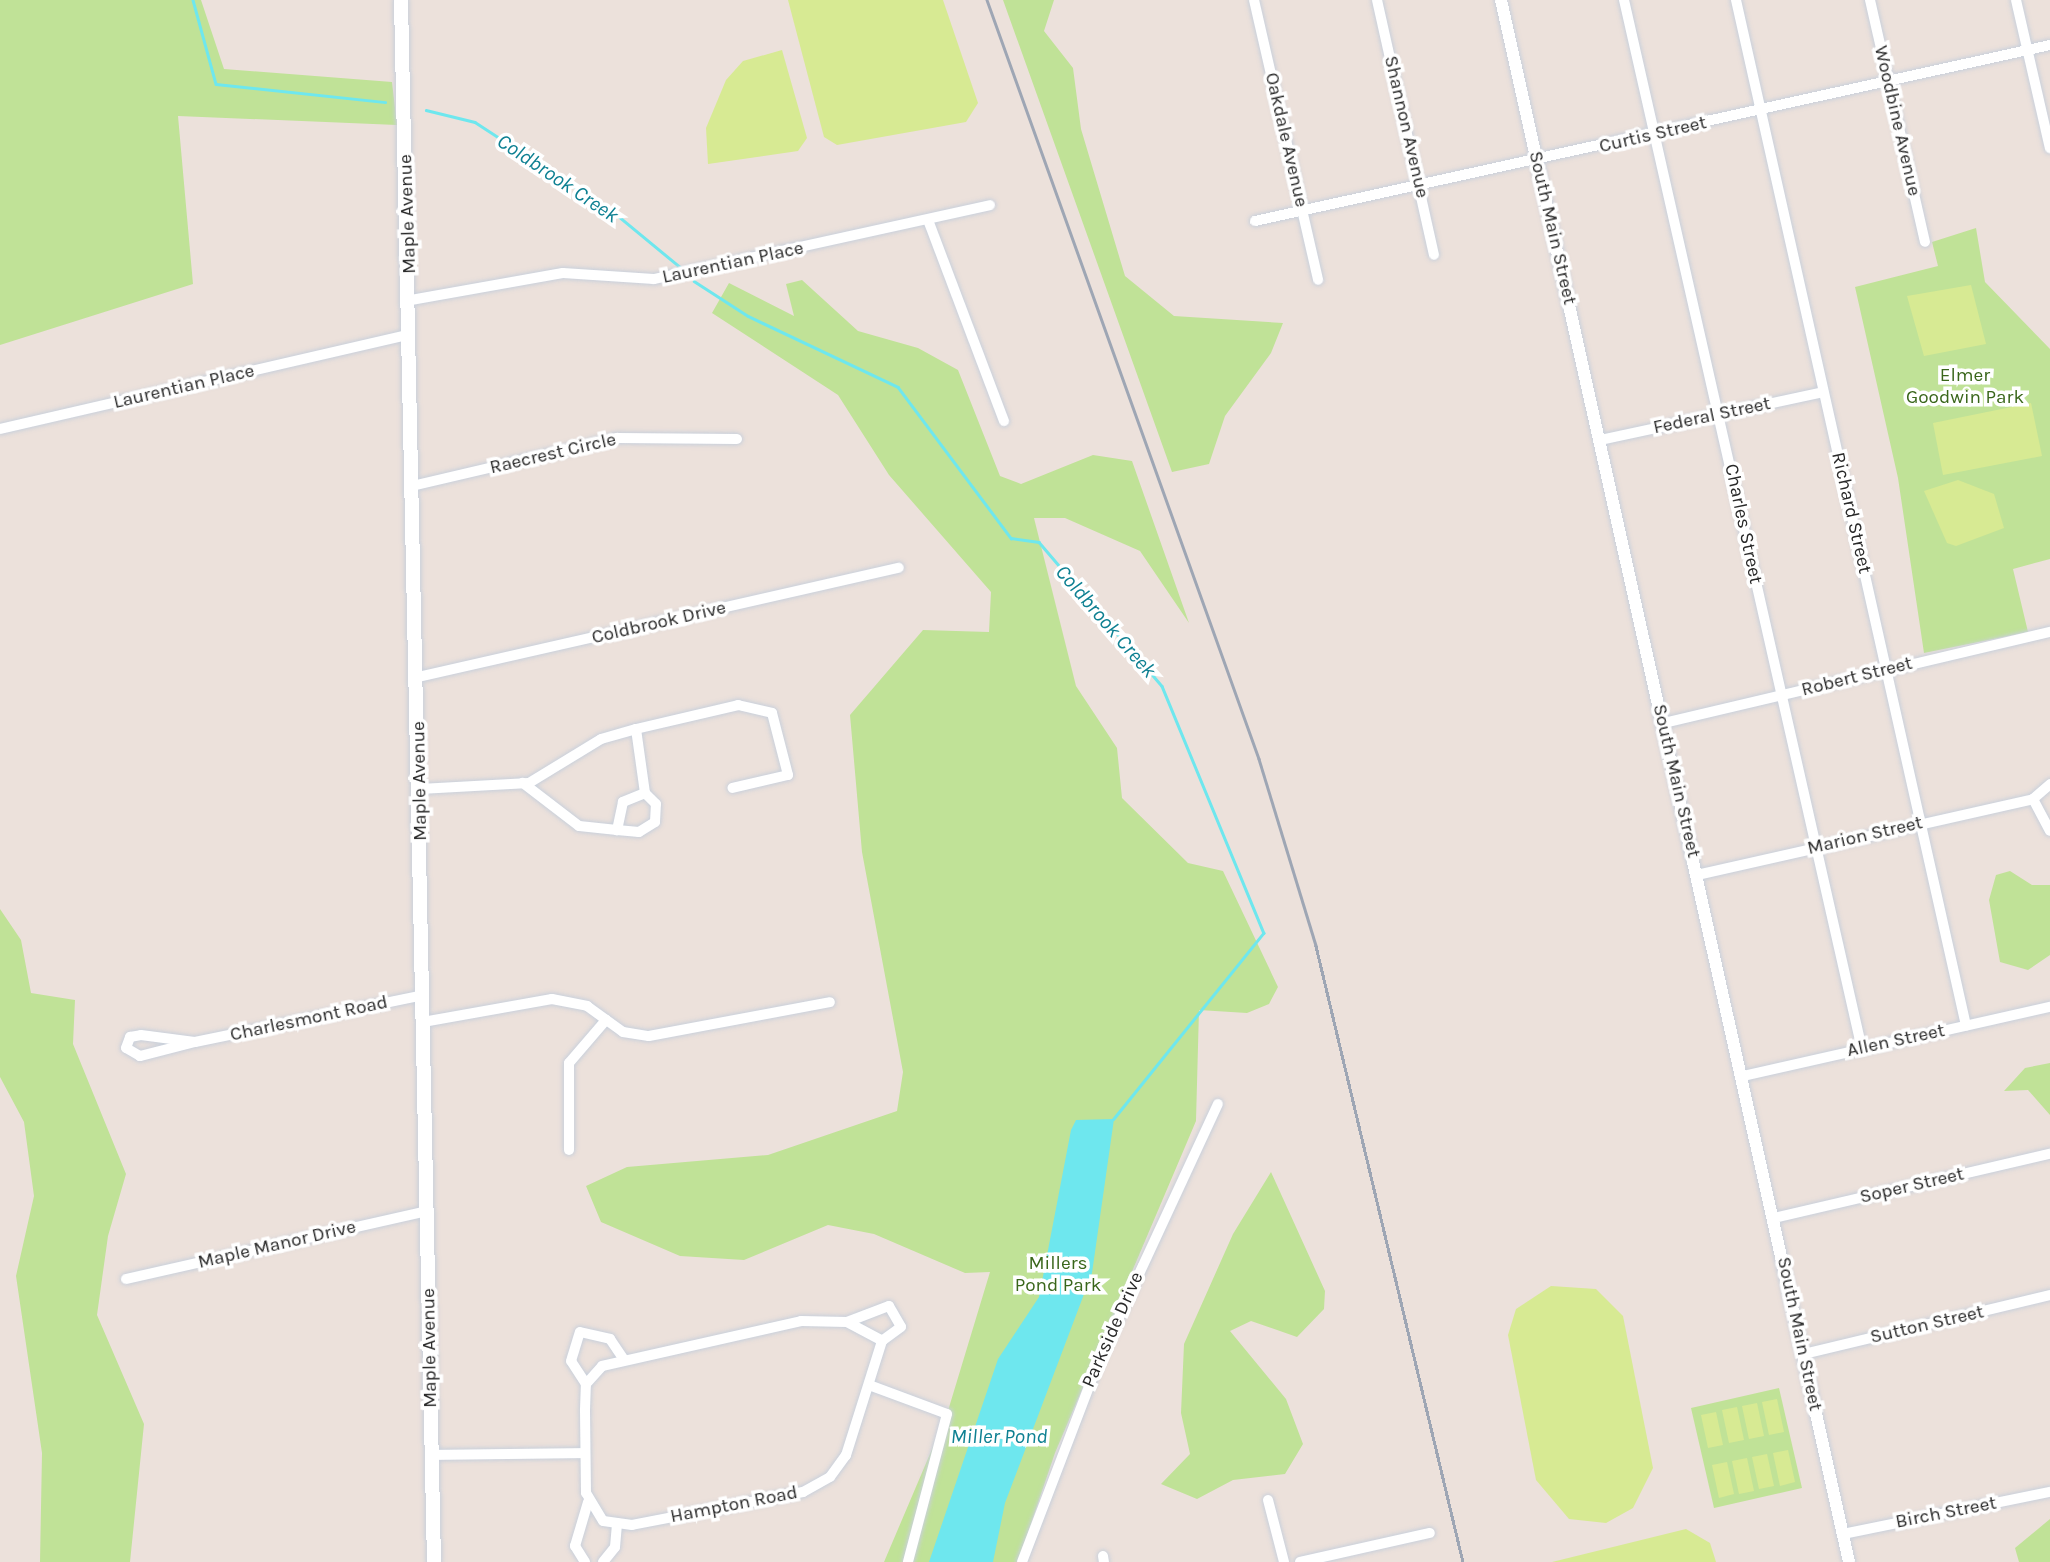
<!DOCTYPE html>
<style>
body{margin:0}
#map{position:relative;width:2050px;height:1562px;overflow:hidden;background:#ece1db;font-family:Karla,sans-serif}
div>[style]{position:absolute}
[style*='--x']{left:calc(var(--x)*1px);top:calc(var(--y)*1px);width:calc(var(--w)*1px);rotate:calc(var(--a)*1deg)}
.green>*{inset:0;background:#c0e297}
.pitch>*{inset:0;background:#d7ea93}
.water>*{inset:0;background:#6ee7ee}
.stream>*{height:2.5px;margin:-1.25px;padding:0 1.25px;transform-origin:1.25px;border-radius:1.25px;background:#6ee7ee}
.roads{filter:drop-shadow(0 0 2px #c9d0db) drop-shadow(0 0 2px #c9d0db)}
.minor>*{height:10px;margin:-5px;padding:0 5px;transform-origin:5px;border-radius:5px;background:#fff}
.tertiary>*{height:12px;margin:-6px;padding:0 6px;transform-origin:6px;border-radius:6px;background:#fff}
.secondary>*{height:14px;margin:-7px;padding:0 7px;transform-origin:7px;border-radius:7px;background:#fff}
.rail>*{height:2.5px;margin:-1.25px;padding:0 1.25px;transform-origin:1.25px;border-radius:1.25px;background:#9ea6b4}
span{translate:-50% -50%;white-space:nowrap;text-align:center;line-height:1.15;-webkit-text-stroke:7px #fff;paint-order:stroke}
.street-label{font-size:19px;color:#292929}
.park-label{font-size:19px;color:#39661a}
.water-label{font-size:21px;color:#0e8092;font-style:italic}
</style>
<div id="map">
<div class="green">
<div style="clip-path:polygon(0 0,201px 0,224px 69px,392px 82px,397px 125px,178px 116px,193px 284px,0 345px)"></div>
<div style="clip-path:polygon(1003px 0,1054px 0,1044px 31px,1073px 68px,1081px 129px,1125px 276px,1174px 316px,1283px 323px,1271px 353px,1225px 416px,1209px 464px,1172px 472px)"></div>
<div style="clip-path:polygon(1976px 228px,1985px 282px,2050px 349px,2050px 559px,2013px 569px,2028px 632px,1924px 653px,1898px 478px,1855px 287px,1938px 266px,1932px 242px)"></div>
<div style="clip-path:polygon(802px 280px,858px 331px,918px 348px,958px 370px,1000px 476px,1021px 484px,1093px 455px,1132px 461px,1189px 623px,1140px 551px,1065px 518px,1034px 518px,1076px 686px,1117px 748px,1122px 798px,1188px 863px,1223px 871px,1278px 987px,1269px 1004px,1247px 1013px,1199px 1010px,1196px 1121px,1055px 1453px,1018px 1562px,884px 1562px,947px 1414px,990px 1272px,965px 1273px,874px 1234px,828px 1225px,744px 1260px,680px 1256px,601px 1222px,586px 1186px,627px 1167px,768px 1155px,897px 1111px,903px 1072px,862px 852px,850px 715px,923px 630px,989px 632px,991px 592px,889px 475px,838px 395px,712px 313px,729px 283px,794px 316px,786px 284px)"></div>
<div style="clip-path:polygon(2010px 871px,2032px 885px,2050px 885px,2050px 955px,2028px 970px,2000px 962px,1989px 900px,1996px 875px)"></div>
<div style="clip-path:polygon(0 909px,21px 940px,31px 993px,75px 1000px,73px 1044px,126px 1174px,108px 1236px,97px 1315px,144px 1424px,130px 1562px,40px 1562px,42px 1453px,16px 1276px,34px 1196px,24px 1122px,0 1077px)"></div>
<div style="clip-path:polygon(2050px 1063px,2050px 1115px,2028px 1090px,2004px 1091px,2025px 1068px)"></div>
<div style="clip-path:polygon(1271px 1172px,1325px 1291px,1324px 1309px,1297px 1337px,1251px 1321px,1230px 1331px,1286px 1399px,1303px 1444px,1285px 1474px,1233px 1480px,1197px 1499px,1161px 1484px,1190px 1454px,1181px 1413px,1184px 1344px,1233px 1234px)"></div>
<div style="clip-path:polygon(1779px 1388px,1802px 1488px,1714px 1508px,1691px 1408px)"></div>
<div style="clip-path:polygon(2050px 1519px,2050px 1562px,2019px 1562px,2015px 1548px)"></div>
</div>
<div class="pitch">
<div style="clip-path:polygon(788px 0,943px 0,978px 103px,966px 122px,837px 145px,824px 137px)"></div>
<div style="clip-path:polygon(782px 50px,807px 138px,798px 151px,708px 164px,706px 128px,726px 80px,743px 61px)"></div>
<div style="clip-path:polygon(1971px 285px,1986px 344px,1924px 356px,1907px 296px)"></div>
<div style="clip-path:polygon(2031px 403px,2042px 456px,1943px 475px,1933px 423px)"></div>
<div style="clip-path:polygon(1958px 480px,1994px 494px,2004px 528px,1956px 546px,1947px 543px,1924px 491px)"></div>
<div style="clip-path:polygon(1551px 1286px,1596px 1289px,1623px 1316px,1653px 1468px,1633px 1508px,1606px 1523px,1569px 1519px,1536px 1480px,1508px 1335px,1516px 1309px)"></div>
<div style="clip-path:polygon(1777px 1399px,1784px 1432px,1769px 1435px,1762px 1402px)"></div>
<div style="clip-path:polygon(1757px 1403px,1764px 1436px,1749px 1439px,1742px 1406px)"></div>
<div style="clip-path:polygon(1737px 1407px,1744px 1440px,1729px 1443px,1722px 1410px)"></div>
<div style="clip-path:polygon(1716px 1412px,1723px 1445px,1708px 1448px,1701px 1415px)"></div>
<div style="clip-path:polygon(1788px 1450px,1795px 1482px,1780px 1486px,1773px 1453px)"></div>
<div style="clip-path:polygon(1767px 1454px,1774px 1486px,1759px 1489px,1752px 1457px)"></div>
<div style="clip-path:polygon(1747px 1458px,1754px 1491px,1739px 1494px,1732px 1461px)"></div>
<div style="clip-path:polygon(1727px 1462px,1734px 1494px,1719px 1498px,1712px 1465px)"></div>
<div style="clip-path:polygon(1686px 1529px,1710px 1543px,1716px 1562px,1552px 1562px)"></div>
</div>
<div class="water">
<div style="clip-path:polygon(1114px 1119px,1092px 1273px,1005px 1503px,993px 1562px,929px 1562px,998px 1359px,1039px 1297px,1071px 1130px,1076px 1120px)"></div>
</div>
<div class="stream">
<div style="--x:193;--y:0;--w:87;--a:74.7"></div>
<div style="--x:216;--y:84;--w:170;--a:6.1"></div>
<div style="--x:426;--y:110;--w:50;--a:13.8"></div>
<div style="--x:475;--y:122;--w:170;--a:33.2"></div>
<div style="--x:617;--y:215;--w:82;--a:39.5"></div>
<div style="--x:694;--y:281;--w:64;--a:32.9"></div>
<div style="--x:748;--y:316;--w:166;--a:25.3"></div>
<div style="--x:898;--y:387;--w:189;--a:53.2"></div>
<div style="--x:1011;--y:538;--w:28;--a:8"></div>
<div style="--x:1039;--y:542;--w:189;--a:49.5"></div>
<div style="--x:1162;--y:686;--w:267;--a:67.6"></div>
<div style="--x:1264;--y:933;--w:239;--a:128.9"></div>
</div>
<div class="roads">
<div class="minor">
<div style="--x:1254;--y:0;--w:287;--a:77.1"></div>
<div style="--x:1377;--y:0;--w:261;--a:77.4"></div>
<div style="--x:1624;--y:0;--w:1076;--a:77.22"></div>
<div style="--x:1736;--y:0;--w:1051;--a:77.36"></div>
<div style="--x:1870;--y:0;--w:248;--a:77.2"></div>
<div style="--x:2016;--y:0;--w:152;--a:77.1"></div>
<div style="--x:928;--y:220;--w:215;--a:69.3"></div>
<div style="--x:1255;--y:221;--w:814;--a:-12.48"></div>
<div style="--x:411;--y:300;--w:154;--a:-10.1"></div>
<div style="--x:563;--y:273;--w:91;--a:3.8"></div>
<div style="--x:654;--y:279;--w:344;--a:-12.4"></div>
<div style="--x:0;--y:429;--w:419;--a:-13"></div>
<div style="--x:1600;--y:440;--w:228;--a:-12.1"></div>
<div style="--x:412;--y:486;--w:211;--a:-13.2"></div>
<div style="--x:617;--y:438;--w:120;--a:0.5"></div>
<div style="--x:418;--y:677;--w:493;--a:-12.8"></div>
<div style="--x:1664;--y:723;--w:397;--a:-13.3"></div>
<div style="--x:636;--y:729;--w:105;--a:-13.2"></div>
<div style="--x:738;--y:705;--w:35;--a:13"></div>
<div style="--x:772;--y:713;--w:64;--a:75.5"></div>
<div style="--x:788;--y:775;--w:57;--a:166.9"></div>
<div style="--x:420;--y:789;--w:109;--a:-3.2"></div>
<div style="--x:529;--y:783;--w:84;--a:-31.4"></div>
<div style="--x:601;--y:739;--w:36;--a:-16"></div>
<div style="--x:636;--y:729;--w:65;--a:82"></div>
<div style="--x:645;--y:793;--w:24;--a:158"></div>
<div style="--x:623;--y:802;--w:29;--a:102"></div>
<div style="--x:617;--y:830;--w:38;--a:-174"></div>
<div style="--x:579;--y:826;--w:71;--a:-142.5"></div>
<div style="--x:2033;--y:799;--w:36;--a:62"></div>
<div style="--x:617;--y:830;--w:22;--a:5"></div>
<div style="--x:639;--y:832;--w:19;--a:-32"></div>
<div style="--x:655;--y:822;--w:18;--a:-87"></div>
<div style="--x:656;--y:804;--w:16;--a:-135"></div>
<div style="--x:1697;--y:875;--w:344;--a:-12.7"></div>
<div style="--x:2033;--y:799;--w:23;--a:-41"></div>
<div style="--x:423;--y:1022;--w:131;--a:-10.1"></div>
<div style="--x:552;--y:999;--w:36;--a:11"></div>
<div style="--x:587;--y:1006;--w:44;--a:35.8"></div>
<div style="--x:623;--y:1032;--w:26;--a:9"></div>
<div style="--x:649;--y:1036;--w:184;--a:-10.6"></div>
<div style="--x:195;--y:1042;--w:57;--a:165.7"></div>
<div style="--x:140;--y:1056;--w:16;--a:-150"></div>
<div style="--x:126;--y:1048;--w:12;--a:-70"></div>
<div style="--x:130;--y:1037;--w:11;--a:-10"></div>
<div style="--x:141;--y:1035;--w:54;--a:7.4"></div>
<div style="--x:195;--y:1042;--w:233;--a:-11.6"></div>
<div style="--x:1743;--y:1076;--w:315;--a:-12.7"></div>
<div style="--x:569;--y:1150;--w:87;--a:-90"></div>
<div style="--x:569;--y:1063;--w:57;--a:-49.3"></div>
<div style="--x:1774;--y:1218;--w:283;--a:-13.1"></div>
<div style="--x:126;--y:1279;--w:309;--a:-12.7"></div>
<div style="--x:801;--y:1321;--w:46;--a:1.2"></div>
<div style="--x:847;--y:1322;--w:40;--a:28"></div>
<div style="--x:882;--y:1341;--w:120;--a:107.5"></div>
<div style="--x:846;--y:1455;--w:27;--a:126"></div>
<div style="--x:830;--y:1477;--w:31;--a:151"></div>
<div style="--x:803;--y:1492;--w:174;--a:169.1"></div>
<div style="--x:632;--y:1525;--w:29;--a:-172"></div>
<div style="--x:603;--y:1521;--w:33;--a:-121"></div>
<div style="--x:586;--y:1493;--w:83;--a:-90.7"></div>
<div style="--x:585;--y:1410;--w:26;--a:-88"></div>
<div style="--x:586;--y:1384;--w:24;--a:-48"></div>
<div style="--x:602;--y:1366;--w:204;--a:-12.7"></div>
<div style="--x:847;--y:1322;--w:45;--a:-20.9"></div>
<div style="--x:889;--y:1306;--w:24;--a:60"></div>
<div style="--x:901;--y:1327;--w:24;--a:144"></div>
<div style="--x:1804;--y:1354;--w:253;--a:-13.5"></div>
<div style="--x:586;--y:1384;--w:27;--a:-123"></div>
<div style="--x:571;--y:1361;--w:30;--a:-73"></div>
<div style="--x:580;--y:1332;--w:31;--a:13"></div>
<div style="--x:610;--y:1339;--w:23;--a:56"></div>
<div style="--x:869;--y:1385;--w:83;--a:20.4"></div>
<div style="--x:947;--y:1414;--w:153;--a:104.8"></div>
<div style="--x:432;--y:1455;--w:153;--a:-0.7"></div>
<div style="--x:1268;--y:1500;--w:64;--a:75.5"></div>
<div style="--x:1843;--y:1534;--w:211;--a:-11.5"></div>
<div style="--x:1103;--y:1556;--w:6;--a:81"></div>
<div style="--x:585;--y:1562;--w:19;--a:-122"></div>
<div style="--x:575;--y:1546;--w:46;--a:-73.5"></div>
<div style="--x:603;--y:1562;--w:19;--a:-51"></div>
<div style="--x:615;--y:1547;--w:22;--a:-85"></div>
<div style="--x:1022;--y:1562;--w:218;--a:-69.1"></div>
<div style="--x:1100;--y:1358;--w:280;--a:-65.1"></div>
<div style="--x:1300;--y:1562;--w:133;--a:-12.6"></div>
</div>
<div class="tertiary">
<div style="--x:1501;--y:0;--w:1600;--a:77.44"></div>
</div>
<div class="secondary">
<div style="--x:401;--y:0;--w:1562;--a:88.79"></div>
</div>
</div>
<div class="rail">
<div style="--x:987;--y:0;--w:806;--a:70.28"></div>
<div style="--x:1259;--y:759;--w:195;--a:73"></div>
<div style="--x:1316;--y:946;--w:633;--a:76.58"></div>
</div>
<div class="street-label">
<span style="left:1897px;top:121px;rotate:77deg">Woodbine Avenue</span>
<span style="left:1406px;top:127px;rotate:77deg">Shannon Avenue</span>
<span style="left:1653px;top:135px;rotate:-13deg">Curtis Street</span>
<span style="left:1286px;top:140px;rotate:77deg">Oakdale Avenue</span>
<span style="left:408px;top:214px;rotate:-92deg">Maple Avenue</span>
<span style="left:1552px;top:228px;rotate:77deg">South Main Street</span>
<span style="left:733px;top:263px;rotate:-12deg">Laurentian Place</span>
<span style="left:184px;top:387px;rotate:-13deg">Laurentian Place</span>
<span style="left:1712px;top:416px;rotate:-12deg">Federal Street</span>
<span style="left:553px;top:454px;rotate:-13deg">Raecrest Circle</span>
<span style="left:1851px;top:513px;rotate:77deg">Richard Street</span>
<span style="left:1743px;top:524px;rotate:78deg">Charles Street</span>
<span style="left:659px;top:623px;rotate:-13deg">Coldbrook Drive</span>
<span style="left:1857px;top:677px;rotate:-14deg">Robert Street</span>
<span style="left:420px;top:781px;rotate:-91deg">Maple Avenue</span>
<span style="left:1676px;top:781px;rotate:77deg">South Main Street</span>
<span style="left:1865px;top:836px;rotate:-13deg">Marion Street</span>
<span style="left:309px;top:1019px;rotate:-12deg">Charlesmont Road</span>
<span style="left:1896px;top:1041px;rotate:-12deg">Allen Street</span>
<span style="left:1912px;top:1186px;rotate:-13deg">Soper Street</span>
<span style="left:277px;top:1245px;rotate:-13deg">Maple Manor Drive</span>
<span style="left:1927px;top:1325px;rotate:-13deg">Sutton Street</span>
<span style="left:1113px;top:1330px;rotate:-66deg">Parkside Drive</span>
<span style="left:1799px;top:1334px;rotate:78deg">South Main Street</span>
<span style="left:430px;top:1348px;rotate:-91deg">Maple Avenue</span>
<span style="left:734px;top:1505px;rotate:-11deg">Hampton Road</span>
<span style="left:1946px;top:1513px;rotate:-11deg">Birch Street</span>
</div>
<div class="park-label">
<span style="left:1965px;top:387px">Elmer<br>Goodwin Park</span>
<span style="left:1058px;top:1275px">Millers<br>Pond Park</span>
</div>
<div class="water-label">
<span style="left:558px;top:178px;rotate:34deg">Coldbrook Creek</span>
<span style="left:1106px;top:621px;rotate:49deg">Coldbrook Creek</span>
<span style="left:999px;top:1436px">Miller Pond</span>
</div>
</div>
